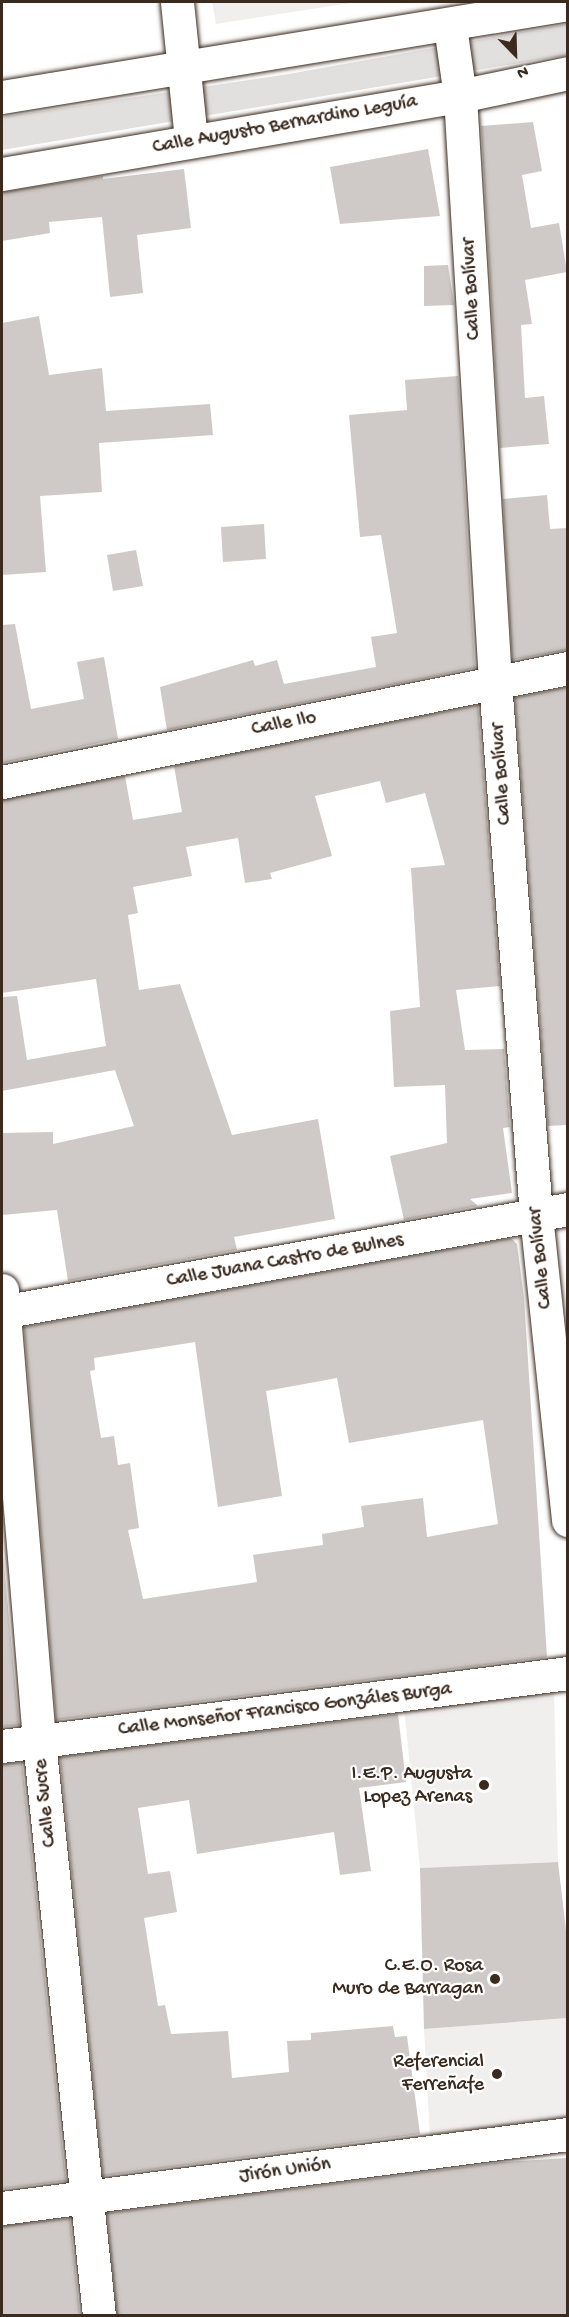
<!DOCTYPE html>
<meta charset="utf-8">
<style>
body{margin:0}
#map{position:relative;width:569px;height:2317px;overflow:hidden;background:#fff;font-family:"Gochi Hand",sans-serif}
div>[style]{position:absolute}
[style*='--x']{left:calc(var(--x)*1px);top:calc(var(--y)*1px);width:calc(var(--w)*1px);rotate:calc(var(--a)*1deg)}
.built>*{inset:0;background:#f1efee}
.green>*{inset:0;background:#e2e0de}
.building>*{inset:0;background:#cfcac7}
.roads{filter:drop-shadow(0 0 2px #3b2a1e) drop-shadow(0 0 2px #3b2a1e)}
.minor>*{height:33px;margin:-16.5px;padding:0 16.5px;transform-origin:16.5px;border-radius:16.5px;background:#fff}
.tertiary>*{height:33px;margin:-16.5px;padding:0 16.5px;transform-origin:16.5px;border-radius:16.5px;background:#fff}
.secondary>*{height:33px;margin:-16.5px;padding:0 16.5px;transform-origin:16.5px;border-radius:16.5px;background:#fff}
.dots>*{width:16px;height:16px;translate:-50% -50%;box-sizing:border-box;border:3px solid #fff;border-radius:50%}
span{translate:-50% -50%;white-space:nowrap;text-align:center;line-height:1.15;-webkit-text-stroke:4.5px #fff;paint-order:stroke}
.street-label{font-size:20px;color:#3b2a1e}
.poi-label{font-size:20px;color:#3b2a1e}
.right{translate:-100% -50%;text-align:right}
.frame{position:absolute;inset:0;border:3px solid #3b2a1e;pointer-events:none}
.north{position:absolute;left:485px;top:24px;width:60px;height:60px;-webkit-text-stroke:4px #fff;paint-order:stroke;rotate:157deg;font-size:16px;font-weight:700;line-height:24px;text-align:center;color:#3b2a1e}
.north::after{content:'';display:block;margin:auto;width:21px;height:27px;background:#3b2a1e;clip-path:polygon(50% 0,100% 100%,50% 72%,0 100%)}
</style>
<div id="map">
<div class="built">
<div style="clip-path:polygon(212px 2px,357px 2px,216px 24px)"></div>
<div style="clip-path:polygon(554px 1691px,558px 1862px,420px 1868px,404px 1707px)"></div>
<div style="clip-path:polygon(567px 2018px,567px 2119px,430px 2138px,424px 2029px)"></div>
</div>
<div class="green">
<div style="clip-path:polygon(567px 24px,567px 55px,2px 150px,2px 117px,283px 75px)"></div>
</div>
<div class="building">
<div style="clip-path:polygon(533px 122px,542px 171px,522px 175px,531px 228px,559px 223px,567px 272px,525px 280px,532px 324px,521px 325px,525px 398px,544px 396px,549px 444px,500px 448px,481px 126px)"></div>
<div style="clip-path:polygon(428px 149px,440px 216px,340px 224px,330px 167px)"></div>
<div style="clip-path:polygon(184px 169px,191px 228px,137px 235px,143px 293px,110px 297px,102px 217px,49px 222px,50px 233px,2px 241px,2px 192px,103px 176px,103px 179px)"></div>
<div style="clip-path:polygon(448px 265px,454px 305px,424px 306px,424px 266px)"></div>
<div style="clip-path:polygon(39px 316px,49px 375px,102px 368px,106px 411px,210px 404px,213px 435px,99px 443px,102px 492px,40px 496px,46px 572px,2px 575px,2px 323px)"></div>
<div style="clip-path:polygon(458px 376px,475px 668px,167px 730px,160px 687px,253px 660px,255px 666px,277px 660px,284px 684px,376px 667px,371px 637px,397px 633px,381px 535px,360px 537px,349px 415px,407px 410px,405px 380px)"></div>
<div style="clip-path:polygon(547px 495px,550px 529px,567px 528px,567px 650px,512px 660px,503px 499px)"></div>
<div style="clip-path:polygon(264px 524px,266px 559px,223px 562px,221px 527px)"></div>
<div style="clip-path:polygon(136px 550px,143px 586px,113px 591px,107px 555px)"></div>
<div style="clip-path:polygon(15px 624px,31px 709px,84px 699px,77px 662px,104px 657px,118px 739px,2px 763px,2px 625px)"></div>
<div style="clip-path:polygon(567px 687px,567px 1125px,548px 1126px,515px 698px)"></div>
<div style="clip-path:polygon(478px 705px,500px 986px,456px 990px,465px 1050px,504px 1049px,510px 1127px,503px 1128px,512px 1193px,470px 1199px,478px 1206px,404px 1220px,390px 1156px,447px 1143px,445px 1085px,394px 1087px,390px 1011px,420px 1007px,411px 868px,445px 865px,425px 793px,386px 803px,380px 781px,315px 796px,332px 856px,270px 873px,272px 879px,245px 883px,238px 838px,186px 847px,192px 876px,133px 887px,138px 913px,128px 915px,139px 990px,180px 984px,232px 1135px,318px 1119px,335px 1219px,234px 1237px,237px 1250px,68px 1281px,57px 1210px,2px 1215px,2px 1133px,53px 1132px,53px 1144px,134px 1126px,115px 1070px,2px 1091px,2px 997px,17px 996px,27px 1060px,106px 1046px,96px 979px,2px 993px,2px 800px,125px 776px,133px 820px,182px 812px,174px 766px)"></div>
<div style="clip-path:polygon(evenodd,511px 1238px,517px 1244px,524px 1298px,547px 1657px,56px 1720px,24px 1327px,511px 1238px,195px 1342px,218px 1507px,282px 1496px,266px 1391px,337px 1378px,349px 1443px,483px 1420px,498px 1524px,427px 1537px,423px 1498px,361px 1506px,364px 1527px,322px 1534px,323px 1545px,253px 1555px,257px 1582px,143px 1599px,128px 1530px,139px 1528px,130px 1463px,118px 1465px,114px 1436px,101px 1438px,90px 1371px,95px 1370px,94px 1358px,195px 1342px)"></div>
<div style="clip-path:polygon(2px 1544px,19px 1725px,2px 1727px)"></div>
<div style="clip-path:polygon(398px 1714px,406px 1782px,359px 1788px,371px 1871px,340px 1875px,334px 1832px,197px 1854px,189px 1800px,138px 1808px,148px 1874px,170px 1871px,177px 1912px,144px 1918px,158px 2006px,165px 2005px,171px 2034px,228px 2031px,232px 2078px,289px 2072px,287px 2041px,311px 2040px,311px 2033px,393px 2026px,395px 2037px,407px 2036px,420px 2134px,103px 2176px,60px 1757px)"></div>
<div style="clip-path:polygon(22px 1762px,66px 2181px,2px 2189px,2px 1764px)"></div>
<div style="clip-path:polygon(558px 1862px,567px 1939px,567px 2018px,424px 2029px,420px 1868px)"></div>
<div style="clip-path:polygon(567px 2158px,567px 2316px,117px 2316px,107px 2213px,502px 2162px)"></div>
<div style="clip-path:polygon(70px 2218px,80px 2316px,2px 2316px,2px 2226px)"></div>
</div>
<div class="roads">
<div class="minor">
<div style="--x:177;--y:2;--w:140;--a:84.2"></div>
<div style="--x:2;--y:782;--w:577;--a:-11.39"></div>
<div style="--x:2;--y:1290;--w:453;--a:85.3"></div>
<div style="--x:39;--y:1741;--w:578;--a:84.04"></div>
<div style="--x:2;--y:1312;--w:575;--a:-10.31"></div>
<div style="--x:2;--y:1746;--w:571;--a:-7.35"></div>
<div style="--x:2;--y:2208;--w:571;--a:-7.45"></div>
</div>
<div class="tertiary">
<div style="--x:450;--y:26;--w:71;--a:81.9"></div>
<div style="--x:460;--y:96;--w:587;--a:86.58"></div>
<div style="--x:495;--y:682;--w:535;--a:85.6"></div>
<div style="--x:536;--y:1215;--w:307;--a:84"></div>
</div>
<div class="secondary">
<div style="--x:2;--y:97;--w:574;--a:-9.33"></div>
<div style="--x:2;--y:174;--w:465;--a:-9.7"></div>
<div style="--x:460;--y:96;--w:110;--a:-12"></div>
</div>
</div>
<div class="dots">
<div style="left:484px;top:1785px;background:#3b2a1e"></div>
<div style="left:495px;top:1979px;background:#3b2a1e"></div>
<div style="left:497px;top:2074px;background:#3b2a1e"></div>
</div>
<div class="street-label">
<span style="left:285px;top:125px;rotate:-10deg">Calle Augusto Bernardino Leguía</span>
<span style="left:472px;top:289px;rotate:-93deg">Calle Bolívar</span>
<span style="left:284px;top:724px;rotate:-11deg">Calle Ilo</span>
<span style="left:502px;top:774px;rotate:-94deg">Calle Bolívar</span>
<span style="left:541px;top:1258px;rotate:-96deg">Calle Bolívar</span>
<span style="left:285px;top:1261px;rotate:-10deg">Calle Juana Castro de Bulnes</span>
<span style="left:285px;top:1710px;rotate:-7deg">Calle Monseñor Francisco Gonzáles Burga</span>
<span style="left:46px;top:1803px;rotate:-96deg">Calle Sucre</span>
<span style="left:285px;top:2171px;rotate:-8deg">Jirón Unión</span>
</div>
<div class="poi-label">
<span class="right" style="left:472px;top:1786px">I.E.P. Augusta<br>Lopez Arenas</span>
<span class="right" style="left:483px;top:1978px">C.E.O. Rosa<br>Muro de Barragan</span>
<span class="right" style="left:484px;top:2074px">Referencial<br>Ferreñafe</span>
</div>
<div class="frame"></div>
<div class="north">N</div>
</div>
